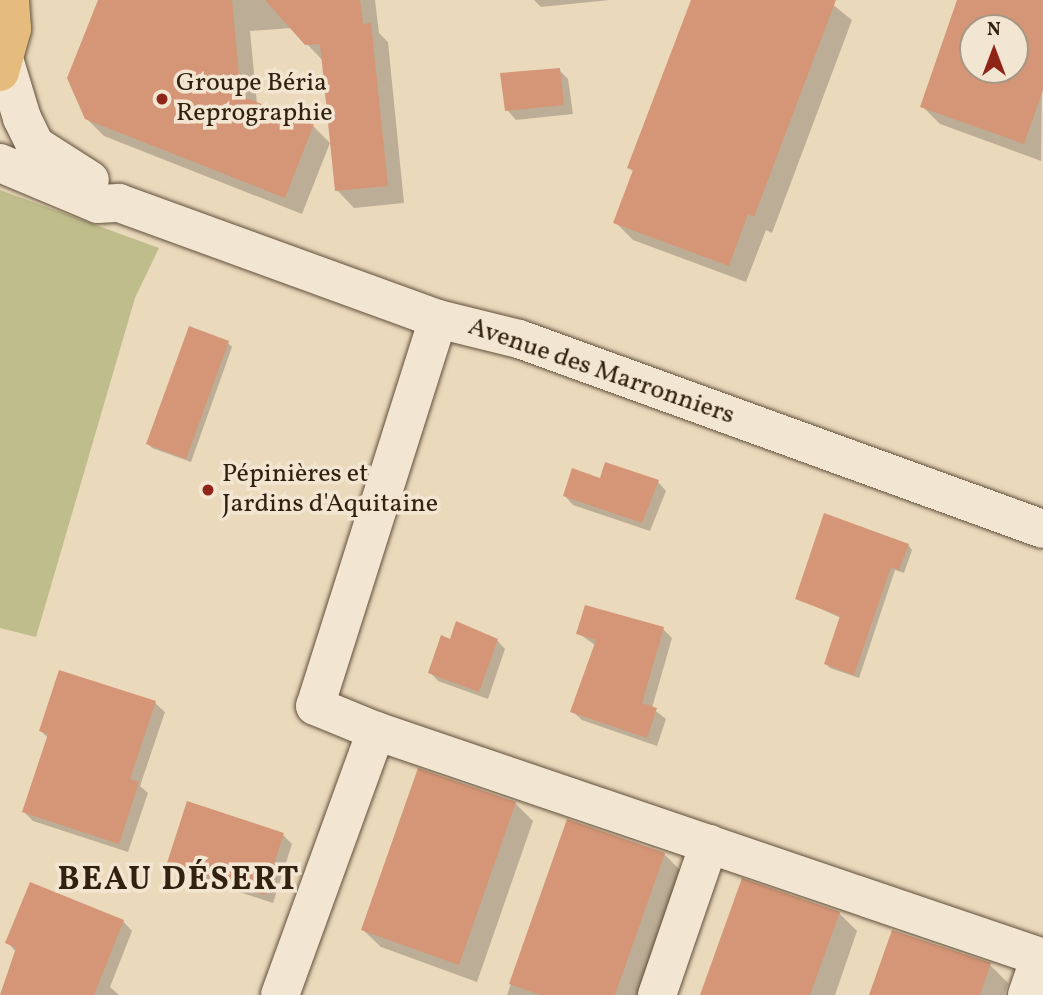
<!DOCTYPE html>
<meta charset="utf-8">
<style>
body{margin:0}
#map{position:relative;width:1043px;height:995px;overflow:hidden;background:#ebd9bc;font-family:Vollkorn,serif}
div>[style]{position:absolute}
[style*='--x']{left:calc(var(--x)*1px);top:calc(var(--y)*1px);width:calc(var(--w)*1px);rotate:calc(var(--a)*1deg)}
.green>*{inset:0;background:#bfbd8c}
.shadow>*{inset:0;background:#0003}
.building>*{inset:0;background:#d59677}
.roads{filter:drop-shadow(0 0 2px #604f3a) drop-shadow(0 0 2px #604f3a)}
.minor>*{height:38px;margin:-19px;padding:0 19px;transform-origin:19px;border-radius:19px;background:#f2e6d3}
.major>*{height:38px;margin:-19px;padding:0 19px;transform-origin:19px;border-radius:19px;background:#e6bc7e}
.dots>*{width:19px;height:19px;translate:-50% -50%;box-sizing:border-box;border:4px solid #f2e6d3;border-radius:50%}
span{translate:-50% -50%;white-space:nowrap;text-align:center;line-height:1.15;-webkit-text-stroke:7px #f2e6d3;paint-order:stroke}
.poi-label{font-size:26px;color:#31210e}
.left{translate:0 -50%;text-align:left}
.street-label{font-size:26px;color:#31210e}
.district-label{font-size:33px;color:#31210e;font-weight:700;letter-spacing:2px}
.north{position:absolute;left:959px;top:14px;width:70px;height:70px;box-sizing:border-box;background:#f2e6d3;border:2px solid #a59784;border-radius:50%;rotate:0deg;font-size:19px;font-weight:700;line-height:28px;text-align:center;color:#31210e}
.north::after{content:'';display:block;margin:auto;width:24px;height:32px;background:#8f2418;clip-path:polygon(50% 0,100% 100%,50% 72%,0 100%)}
</style>
<div id="map">
<div class="green">
<div style="clip-path:polygon(0 190px,159px 248px,135px 298px,36px 637px,0 628px)"></div>
</div>
<div class="shadow">
<div style="clip-path:polygon(100px 0,375px 0,379px 33px,388px 42px,404px 203px,354px 208px,337px 190px,324px 62px,292px 28px,250px 31px,257px 104px,313px 126px,330px 143px,302px 214px,104px 136px,86px 118px)"></div>
<div style="clip-path:polygon(534px 0,610px 0,541px 7px)"></div>
<div style="clip-path:polygon(693px 0,827px 0,852px 20px,772px 233px,766px 230px,746px 282px,633px 240px,615px 222px,634px 172px,629px 168px)"></div>
<div style="clip-path:polygon(evenodd,959px 0,1043px 0,1041px 161px,940px 124px,922px 106px,959px 0,973px 28px,1015px 28px,1015px 70px,973px 70px,973px 28px)"></div>
<div style="clip-path:polygon(559px 70px,568px 79px,573px 114px,516px 120px,507px 110px)"></div>
<div style="clip-path:polygon(228px 343px,232px 347px,191px 462px,152px 448px,148px 444px)"></div>
<div style="clip-path:polygon(601px 480px,658px 482px,666px 491px,650px 531px,573px 505px,565px 496px)"></div>
<div style="clip-path:polygon(908px 545px,912px 550px,904px 573px,895px 570px,859px 678px,830px 668px,826px 664px,841px 618px,797px 598px)"></div>
<div style="clip-path:polygon(663px 629px,672px 638px,652px 708px,666px 719px,657px 746px,582px 720px,572px 711px,595px 645px,578px 633px)"></div>
<div style="clip-path:polygon(497px 640px,505px 649px,488px 699px,438px 681px,430px 672px,451px 641px)"></div>
<div style="clip-path:polygon(155px 703px,165px 712px,140px 786px,148px 793px,128px 852px,33px 821px,24px 812px,48px 738px,41px 731px)"></div>
<div style="clip-path:polygon(515px 803px,533px 821px,477px 982px,381px 947px,363px 930px)"></div>
<div style="clip-path:polygon(568px 821px,664px 854px,682px 872px,639px 995px,507px 995px)"></div>
<div style="clip-path:polygon(283px 835px,292px 844px,273px 903px,178px 872px,169px 863px)"></div>
<div style="clip-path:polygon(839px 913px,857px 931px,835px 995px,704px 995px)"></div>
<div style="clip-path:polygon(123px 921px,132px 931px,110px 987px,119px 995px,0 995px,16px 952px,8px 943px)"></div>
<div style="clip-path:polygon(990px 965px,1008px 983px,1004px 995px,871px 995px)"></div>
</div>
<div class="building">
<div style="clip-path:polygon(98px 0,232px 0,241px 96px,314px 124px,285px 198px,85px 119px,67px 78px)"></div>
<div style="clip-path:polygon(265px 0,360px 0,363px 24px,371px 23px,388px 186px,335px 191px,320px 44px,305px 45px)"></div>
<div style="clip-path:polygon(691px 0,836px 0,754px 217px,748px 214px,729px 266px,613px 223px,633px 170px,627px 168px)"></div>
<div style="clip-path:polygon(evenodd,957px 0,1043px 0,1043px 90px,1024px 144px,920px 107px,957px 0,973px 28px,1015px 28px,1015px 70px,973px 70px,973px 28px)"></div>
<div style="clip-path:polygon(560px 68px,564px 105px,505px 111px,500px 73px)"></div>
<div style="clip-path:polygon(189px 326px,229px 341px,186px 459px,146px 444px)"></div>
<div style="clip-path:polygon(605px 462px,659px 480px,642px 523px,563px 496px,572px 468px,600px 478px)"></div>
<div style="clip-path:polygon(824px 513px,909px 544px,899px 570px,891px 567px,854px 675px,824px 664px,840px 616px,795px 599px)"></div>
<div style="clip-path:polygon(585px 605px,664px 627px,642px 703px,657px 708px,647px 738px,570px 712px,596px 640px,576px 634px)"></div>
<div style="clip-path:polygon(456px 621px,498px 639px,479px 692px,428px 673px,441px 635px,450px 639px)"></div>
<div style="clip-path:polygon(59px 670px,156px 701px,130px 779px,139px 782px,119px 844px,22px 812px,48px 734px,39px 731px)"></div>
<div style="clip-path:polygon(418px 768px,516px 802px,459px 965px,361px 930px)"></div>
<div style="clip-path:polygon(187px 801px,284px 833px,264px 895px,167px 863px)"></div>
<div style="clip-path:polygon(567px 819px,665px 853px,615px 995px,541px 995px,509px 984px)"></div>
<div style="clip-path:polygon(742px 878px,840px 912px,810px 995px,700px 995px)"></div>
<div style="clip-path:polygon(30px 882px,124px 920px,94px 995px,0 995px,16px 948px,5px 943px)"></div>
<div style="clip-path:polygon(892px 930px,991px 963px,980px 995px,869px 995px)"></div>
</div>
<div class="roads">
<div class="minor">
<div style="--x:5;--y:62;--w:59;--a:73.1"></div>
<div style="--x:22;--y:118;--w:30;--a:64"></div>
<div style="--x:35;--y:145;--w:65;--a:32.5"></div>
<div style="--x:0;--y:163;--w:106;--a:22.7"></div>
<div style="--x:98;--y:204;--w:21;--a:-3"></div>
<div style="--x:119;--y:203;--w:339;--a:20"></div>
<div style="--x:438;--y:319;--w:83;--a:13.9"></div>
<div style="--x:519;--y:339;--w:557;--a:19.93"></div>
<div style="--x:438;--y:319;--w:406;--a:107.6"></div>
<div style="--x:315;--y:706;--w:66;--a:22.3"></div>
<div style="--x:376;--y:731;--w:705;--a:18.79"></div>
<div style="--x:280;--y:995;--w:281;--a:-70"></div>
<div style="--x:657;--y:995;--w:160;--a:-71"></div>
<div style="--x:1027;--y:995;--w:40;--a:-71.1"></div>
</div>
<div class="major">
<div style="--x:0;--y:72;--w:45;--a:-74.4"></div>
<div style="--x:12;--y:29;--w:29;--a:-94"></div>
</div>
</div>
<div class="dots">
<div style="left:162px;top:99px;background:#8f2418"></div>
<div style="left:208px;top:490px;background:#8f2418"></div>
</div>
<div class="poi-label">
<span class="left" style="left:176px;top:99px">Groupe Béria<br>Reprographie</span>
<span class="left" style="left:222px;top:490px">Pépinières et<br>Jardins d'Aquitaine</span>
</div>
<div class="street-label">
<span style="left:601px;top:372px;rotate:19deg">Avenue des Marronniers</span>
</div>
<div class="district-label">
<span style="left:179px;top:882px">BEAU DÉSERT</span>
</div>
<div class="north">N</div>
</div>
